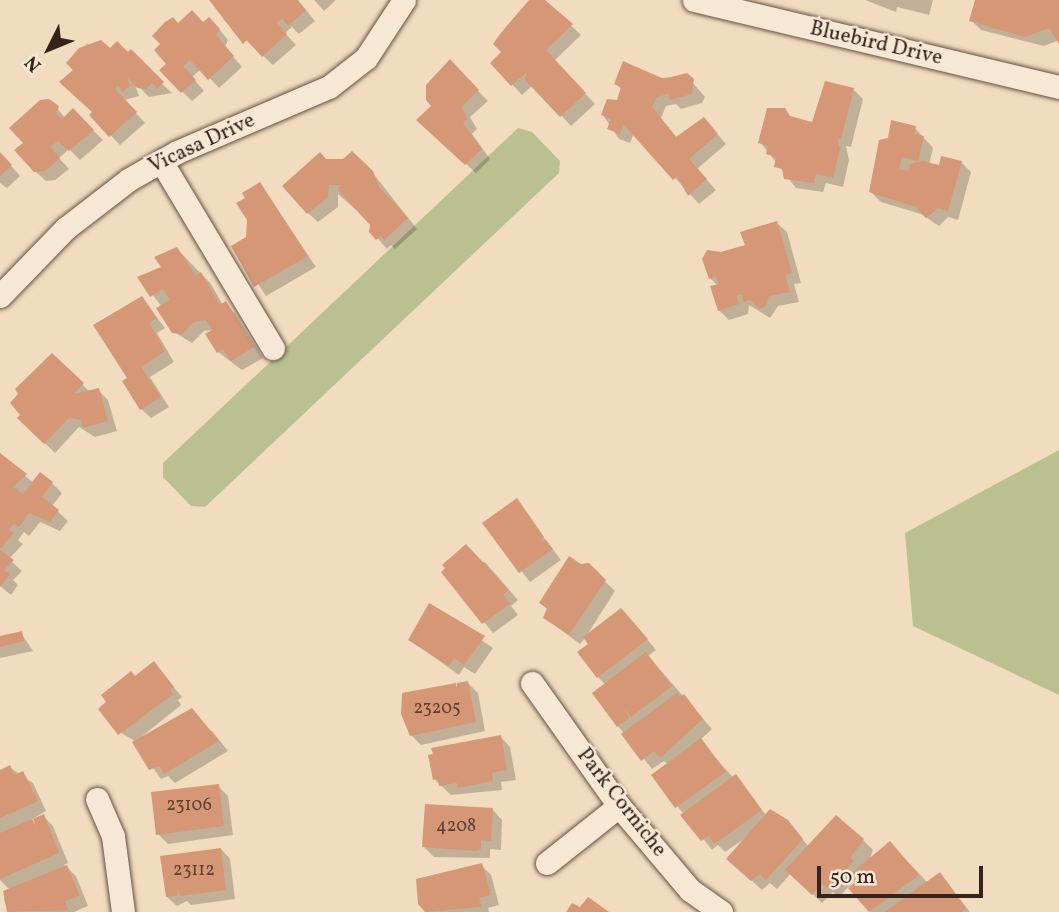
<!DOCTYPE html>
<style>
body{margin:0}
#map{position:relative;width:1059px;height:912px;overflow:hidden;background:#f2dcbf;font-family:Vollkorn,serif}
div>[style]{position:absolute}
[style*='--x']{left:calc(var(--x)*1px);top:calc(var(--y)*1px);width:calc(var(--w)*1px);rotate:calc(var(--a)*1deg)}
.green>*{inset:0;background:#bbc091}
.shadow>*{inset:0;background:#0003}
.building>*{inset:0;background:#d59775}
.roads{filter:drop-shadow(0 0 2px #655144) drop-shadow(0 0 2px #655144)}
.minor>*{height:23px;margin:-11.5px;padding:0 11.5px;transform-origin:11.5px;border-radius:11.5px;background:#f7e8d5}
span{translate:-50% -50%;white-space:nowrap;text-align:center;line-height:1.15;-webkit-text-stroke:5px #f7e8d5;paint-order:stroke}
.number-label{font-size:18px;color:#5e4032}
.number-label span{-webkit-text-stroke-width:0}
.street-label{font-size:21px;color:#36231b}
.north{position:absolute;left:14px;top:14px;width:70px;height:70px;-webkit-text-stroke:5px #f7e8d5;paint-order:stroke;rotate:227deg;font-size:19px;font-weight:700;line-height:28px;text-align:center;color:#36231b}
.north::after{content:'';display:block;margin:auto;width:24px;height:32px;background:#36231b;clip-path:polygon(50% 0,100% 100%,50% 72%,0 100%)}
.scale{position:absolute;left:817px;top:866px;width:166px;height:32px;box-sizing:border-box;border:4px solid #36231b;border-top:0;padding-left:9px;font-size:21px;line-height:24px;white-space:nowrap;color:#36231b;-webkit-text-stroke:5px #f7e8d5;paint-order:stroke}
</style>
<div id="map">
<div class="green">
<div style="clip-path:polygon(518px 128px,532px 132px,560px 161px,559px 173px,205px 507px,191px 506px,163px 477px,163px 463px)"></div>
<div style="clip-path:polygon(1059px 450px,1059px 695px,913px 626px,905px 533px)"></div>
</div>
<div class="shadow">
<div style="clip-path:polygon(213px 0,298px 0,315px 21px,299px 34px,292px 27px,285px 33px,296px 45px,273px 65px,223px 19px,226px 16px)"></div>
<div style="clip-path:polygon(314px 0,336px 0,324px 11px)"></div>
<div style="clip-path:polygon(535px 0,544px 0,581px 35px,554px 61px,595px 104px,571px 126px,533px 85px,522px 95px,492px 63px,504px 52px)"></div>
<div style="clip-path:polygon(865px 0,933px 0,929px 15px,897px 7px,896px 12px)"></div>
<div style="clip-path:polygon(976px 0,1059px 0,1059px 40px,1044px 46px,981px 30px,971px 20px)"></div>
<div style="clip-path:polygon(204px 24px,219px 29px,228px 40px,225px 47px,242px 67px,219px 88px,201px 69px,192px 77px,204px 91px,192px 101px,161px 71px,169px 64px,178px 25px)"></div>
<div style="clip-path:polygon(117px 43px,172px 93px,149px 97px,134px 82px,139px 96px,124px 100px,145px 123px,120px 145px,91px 115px,94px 113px,69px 63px,87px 44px,110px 50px)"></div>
<div style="clip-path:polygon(450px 62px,488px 101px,470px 117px,477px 129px,472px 134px,490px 159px,476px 173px,428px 130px)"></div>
<div style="clip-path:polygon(686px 75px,705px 97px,702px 103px,681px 109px,676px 104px,666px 106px,661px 118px,677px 138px,713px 129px,726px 144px,697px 169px,716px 190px,699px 204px,634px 133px,630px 143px,619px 139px,603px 115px,618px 101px,622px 90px,616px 84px)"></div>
<div style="clip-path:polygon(853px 89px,863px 99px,851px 147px,846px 146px,849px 160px,843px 187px,826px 183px,823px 192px,796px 188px,760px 142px,792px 118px,813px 124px)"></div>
<div style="clip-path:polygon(53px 103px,65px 118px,73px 111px,103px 140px,80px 160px,69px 149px,59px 158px,69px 169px,55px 180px,46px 181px,35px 171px,25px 143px)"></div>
<div style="clip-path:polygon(915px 128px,933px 148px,929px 165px,941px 167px,962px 163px,971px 172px,958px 220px,948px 217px,939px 226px,921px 214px,881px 202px,871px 192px)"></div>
<div style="clip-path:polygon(0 153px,20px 176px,7px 188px,0 183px)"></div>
<div style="clip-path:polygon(326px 161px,372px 172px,417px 229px,395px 249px,391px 245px,387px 249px,371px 231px,372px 224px,338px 194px,338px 207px,318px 222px,308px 213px)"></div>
<div style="clip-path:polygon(260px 184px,316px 267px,266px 296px,234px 247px,248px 238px)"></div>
<div style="clip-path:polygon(777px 223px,787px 232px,801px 283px,794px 284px,799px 302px,778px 306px,770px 318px,749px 305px,748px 314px,729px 320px,719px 310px,718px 286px,710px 278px,721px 254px,747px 246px)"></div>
<div style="clip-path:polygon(177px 249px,211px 284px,223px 305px,235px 313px,263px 358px,242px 370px,218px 352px,215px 330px,204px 331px,192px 343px,174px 332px,162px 307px,140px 278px,163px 268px,157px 257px)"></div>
<div style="clip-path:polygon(142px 298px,165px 328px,157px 333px,174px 362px,150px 377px,169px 407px,151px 418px,141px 409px,129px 379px)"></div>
<div style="clip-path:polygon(52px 355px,90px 392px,98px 390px,108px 400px,117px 431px,95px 437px,79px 427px,55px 453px,19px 418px)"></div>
<div style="clip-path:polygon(0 456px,34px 483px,52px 483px,62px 493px,52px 506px,68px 521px,60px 531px,40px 522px,29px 536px,24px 532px,18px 540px,23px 544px,9px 559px,22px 571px,13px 580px,18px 585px,11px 595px,0 586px)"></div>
<div style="clip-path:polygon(516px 501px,561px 560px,530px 582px,485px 524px)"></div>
<div style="clip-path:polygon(485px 562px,518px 600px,511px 606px,518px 615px,493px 633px,443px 572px)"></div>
<div style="clip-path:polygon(588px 565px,615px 591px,587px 635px,631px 620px,656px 650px,648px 656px,712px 729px,700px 740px,767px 816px,787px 821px,809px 847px,863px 840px,873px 850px,869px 861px,890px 843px,928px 883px,940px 874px,970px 912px,871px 912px,851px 888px,861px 879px,859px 876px,839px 897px,833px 892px,822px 903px,791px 873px,777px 889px,770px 883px,762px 890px,738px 868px,744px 839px,725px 852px,718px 845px,712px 850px,653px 775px,668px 764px,664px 761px,652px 769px,618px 726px,606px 685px,598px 677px,591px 644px,586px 637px,580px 644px,545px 618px,548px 610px,541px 603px)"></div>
<div style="clip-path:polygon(429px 605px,493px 648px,475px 674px,464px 667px,459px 675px,410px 640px)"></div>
<div style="clip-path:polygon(21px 633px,33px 651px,0 658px,0 637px)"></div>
<div style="clip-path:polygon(154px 664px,182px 697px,178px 700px,181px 705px,135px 742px,212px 731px,228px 751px,175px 783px,168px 776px,161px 779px,133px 740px,121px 733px,135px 678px)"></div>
<div style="clip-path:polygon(468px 683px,478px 693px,485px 731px,421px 745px,411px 735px,455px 685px,461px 691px)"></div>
<div style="clip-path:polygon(501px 737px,510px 747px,516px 780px,501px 782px,502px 790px,451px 795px,435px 780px)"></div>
<div style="clip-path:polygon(9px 767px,33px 783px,46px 811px,21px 826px,32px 822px,39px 829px,43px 816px,53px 826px,68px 863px,64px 865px,76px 876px,88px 906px,74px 912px,8px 912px,4px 899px,10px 890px,0 880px,0 771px)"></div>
<div style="clip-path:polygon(218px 786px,228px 796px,233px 835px,168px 844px,158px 834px)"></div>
<div style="clip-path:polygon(493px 810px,502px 820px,501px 850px,490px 849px,490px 858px,434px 857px,424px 847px)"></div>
<div style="clip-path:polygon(221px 849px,230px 859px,235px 899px,191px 905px,187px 901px,177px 906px,167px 897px,162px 857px)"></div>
<div style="clip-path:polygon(481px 865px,491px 875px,499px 905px,488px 908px,489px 912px,425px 912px,419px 899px)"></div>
</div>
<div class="building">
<div style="clip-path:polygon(209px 0,297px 0,306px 10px,288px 26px,282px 18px,277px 23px,287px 34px,262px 57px,247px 40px,243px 44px)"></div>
<div style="clip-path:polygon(529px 0,545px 0,573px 24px,546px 50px,586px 93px,560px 117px,525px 80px,527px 72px,511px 86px,490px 63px,501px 52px,493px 44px,500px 34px)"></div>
<div style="clip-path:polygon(975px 0,1059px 0,1059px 44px,1049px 28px,1025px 37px,969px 21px)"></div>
<div style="clip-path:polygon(192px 10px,203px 22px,209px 17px,220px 29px,216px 35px,234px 56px,208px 80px,190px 60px,183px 66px,196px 80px,181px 93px,159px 70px,166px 64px,154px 50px,160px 44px,152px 36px,165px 22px,173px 17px,178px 23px)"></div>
<div style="clip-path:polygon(101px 40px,110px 48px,117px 41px,128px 52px,131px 49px,164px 82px,157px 89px,152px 83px,146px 89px,137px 88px,127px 77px,130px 85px,123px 92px,118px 86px,115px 89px,137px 112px,109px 137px,89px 115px,92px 112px,59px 82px,73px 70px,66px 63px,79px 48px)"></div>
<div style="clip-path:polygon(450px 59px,479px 90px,461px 107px,468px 119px,463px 123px,482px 149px,465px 165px,416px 120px,431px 106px,426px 100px,426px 85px)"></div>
<div style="clip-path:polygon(623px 61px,664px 79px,687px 73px,694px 79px,692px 94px,670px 100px,668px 94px,657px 97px,652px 107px,676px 137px,704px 117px,718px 134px,689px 159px,707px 179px,688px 196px,677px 176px,673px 180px,624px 125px,620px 134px,607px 129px,611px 119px,601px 115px,607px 99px,617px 100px,621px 87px,614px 84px)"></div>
<div style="clip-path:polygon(825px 81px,854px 88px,841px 139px,837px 138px,840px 149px,833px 178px,816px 174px,814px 183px,784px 179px,782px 169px,774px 167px,776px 157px,766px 154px,768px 146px,758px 143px,767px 108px,785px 108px,790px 116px,812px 122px)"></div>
<div style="clip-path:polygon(49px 99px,59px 106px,56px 114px,62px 119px,73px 108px,94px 130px,69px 151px,58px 141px,50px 147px,60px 158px,45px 171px,34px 172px,14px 150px,23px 143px,9px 128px,40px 100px)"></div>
<div style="clip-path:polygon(891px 120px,916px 126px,914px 134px,924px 136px,918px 161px,902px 157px,899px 169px,909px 171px,910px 164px,923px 161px,939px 165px,941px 156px,962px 161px,948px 211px,938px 208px,926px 218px,916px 207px,869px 192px,879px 140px,888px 138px)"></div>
<div style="clip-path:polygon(352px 151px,373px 171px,379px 187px,408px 218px,384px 240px,381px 236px,376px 240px,369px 232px,370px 225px,338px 190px,340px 185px,329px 185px,328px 197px,307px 214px,282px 186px,320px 152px,326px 159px,343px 159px)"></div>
<div style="clip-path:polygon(0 152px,12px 165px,0 176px)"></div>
<div style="clip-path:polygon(260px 182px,308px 256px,254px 287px,231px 246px,246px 237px,247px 220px,236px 203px,245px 198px,242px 193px)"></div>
<div style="clip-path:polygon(777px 221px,792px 273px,785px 275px,790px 292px,769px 296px,766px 306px,759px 309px,750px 300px,744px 302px,741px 294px,736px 296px,739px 304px,718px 311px,710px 286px,719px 284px,716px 276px,709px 279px,702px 259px,707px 250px,721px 252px,745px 245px,740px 232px)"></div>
<div style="clip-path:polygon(177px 247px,196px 276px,201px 272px,220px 305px,226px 301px,254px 347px,231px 361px,223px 349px,217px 353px,205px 334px,212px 330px,206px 320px,194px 322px,182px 334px,172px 333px,156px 308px,170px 300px,163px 289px,150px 297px,137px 277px,161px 267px,154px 257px)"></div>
<div style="clip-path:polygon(142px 296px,157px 318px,149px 323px,165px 351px,141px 367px,161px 397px,140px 410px,122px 381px,127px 378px,93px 325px)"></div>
<div style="clip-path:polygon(52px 353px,84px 383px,74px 394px,99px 388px,108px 421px,83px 428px,81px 420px,69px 418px,44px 444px,17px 418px,20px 415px,10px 403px,18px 394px,15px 389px)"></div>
<div style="clip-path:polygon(0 453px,27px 474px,13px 487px,23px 494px,40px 472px,53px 482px,42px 497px,59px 510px,50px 522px,29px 513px,19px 527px,14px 524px,9px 529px,14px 533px,0 549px)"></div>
<div style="clip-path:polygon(517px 498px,544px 537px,539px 544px,545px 539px,553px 549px,519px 573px,482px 523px)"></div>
<div style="clip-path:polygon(466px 544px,509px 590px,503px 595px,510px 604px,482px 624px,441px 572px,445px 568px,442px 565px)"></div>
<div style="clip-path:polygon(0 550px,14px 560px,4px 570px,10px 574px,0 587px)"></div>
<div style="clip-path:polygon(569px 556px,581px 564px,589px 563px,606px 580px,569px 635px,543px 618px,547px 608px,539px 603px)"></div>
<div style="clip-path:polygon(429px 603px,485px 636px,464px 665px,454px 658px,449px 666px,408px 640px)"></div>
<div style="clip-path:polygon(621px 608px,648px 639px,597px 678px,577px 652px,588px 644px,583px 637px)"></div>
<div style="clip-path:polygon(22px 631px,24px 641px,0 647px,0 636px)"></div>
<div style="clip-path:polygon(646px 652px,672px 686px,631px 717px,625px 708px,629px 718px,617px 727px,592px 693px)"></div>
<div style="clip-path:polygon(154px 661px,174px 687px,170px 690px,173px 694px,118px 735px,98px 709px,106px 702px,101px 695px,131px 671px,135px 676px)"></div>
<div style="clip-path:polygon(468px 681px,476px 722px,410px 736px,401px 714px,402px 693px,456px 683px,457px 691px,457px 683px)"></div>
<div style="clip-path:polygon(677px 693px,680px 697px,684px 694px,703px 719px,660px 758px,654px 751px,641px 761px,621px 734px)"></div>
<div style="clip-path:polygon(192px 708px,219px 741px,164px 774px,159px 766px,149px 770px,132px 742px)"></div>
<div style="clip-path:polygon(501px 735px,507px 770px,492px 773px,493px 781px,458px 788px,457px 783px,439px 786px,438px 779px,433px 780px,428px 755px,433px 754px,431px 748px)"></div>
<div style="clip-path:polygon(701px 738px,726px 772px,675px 808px,651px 775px)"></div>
<div style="clip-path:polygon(10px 765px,14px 775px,23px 771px,38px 801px,0 818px,0 770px)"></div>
<div style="clip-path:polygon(736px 774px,762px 810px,714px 844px,709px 836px,701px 841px,680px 815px)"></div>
<div style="clip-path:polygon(219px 784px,224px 826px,156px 835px,151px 792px)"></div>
<div style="clip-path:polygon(425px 804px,493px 808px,491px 841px,481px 840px,481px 849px,476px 851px,422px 847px)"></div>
<div style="clip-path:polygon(770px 809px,788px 820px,803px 839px,766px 880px,759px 874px,751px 881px,726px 859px)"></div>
<div style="clip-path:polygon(44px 814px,59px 853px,0 879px,0 833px,32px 819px,36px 826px,33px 819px)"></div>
<div style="clip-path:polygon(836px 815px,864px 839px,850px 858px,854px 861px,828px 889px,822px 884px,812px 895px,785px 870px)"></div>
<div style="clip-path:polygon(890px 841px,919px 875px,869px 912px,848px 888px,859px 879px,853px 872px)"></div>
<div style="clip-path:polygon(221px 848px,226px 890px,180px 896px,178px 887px,177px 896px,166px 897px,160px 856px)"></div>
<div style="clip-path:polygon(482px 863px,491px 895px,479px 898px,482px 907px,425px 912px,418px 904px,416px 879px)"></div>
<div style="clip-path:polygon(67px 865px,80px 896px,65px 901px,68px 910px,7px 912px,3px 891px)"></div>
<div style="clip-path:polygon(940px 872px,966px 908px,961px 912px,885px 912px)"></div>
<div style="clip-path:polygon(588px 897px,609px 912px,566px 912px,572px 903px,580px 907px)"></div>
</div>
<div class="roads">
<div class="minor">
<div style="--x:694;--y:0;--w:375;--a:13.4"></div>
<div style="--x:161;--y:161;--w:218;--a:59.1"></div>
<div style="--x:0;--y:296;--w:95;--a:-45.9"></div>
<div style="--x:66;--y:228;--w:78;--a:-37.7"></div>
<div style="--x:128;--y:180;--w:56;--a:-29.7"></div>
<div style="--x:177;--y:152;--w:165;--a:-23.2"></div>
<div style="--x:329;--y:87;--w:47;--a:-38.1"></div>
<div style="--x:366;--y:58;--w:69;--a:-56.8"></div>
<div style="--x:532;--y:683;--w:151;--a:54.7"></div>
<div style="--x:619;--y:806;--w:110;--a:49.8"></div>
<div style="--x:690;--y:890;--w:38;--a:35"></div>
<div style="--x:97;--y:799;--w:40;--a:66.6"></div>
<div style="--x:113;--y:836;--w:77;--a:82.5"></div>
<div style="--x:547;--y:863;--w:92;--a:-38.4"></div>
</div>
</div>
<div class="number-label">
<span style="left:437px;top:709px">23205</span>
<span style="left:189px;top:806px">23106</span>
<span style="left:456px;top:827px">4208</span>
<span style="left:194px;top:871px">23112</span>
</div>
<div class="street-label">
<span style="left:876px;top:44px;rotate:13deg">Bluebird Drive</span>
<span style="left:202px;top:144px;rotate:-25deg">Vicasa Drive</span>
<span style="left:621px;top:803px;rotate:52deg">Park Corniche</span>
</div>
<div class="north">N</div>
<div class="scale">50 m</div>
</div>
